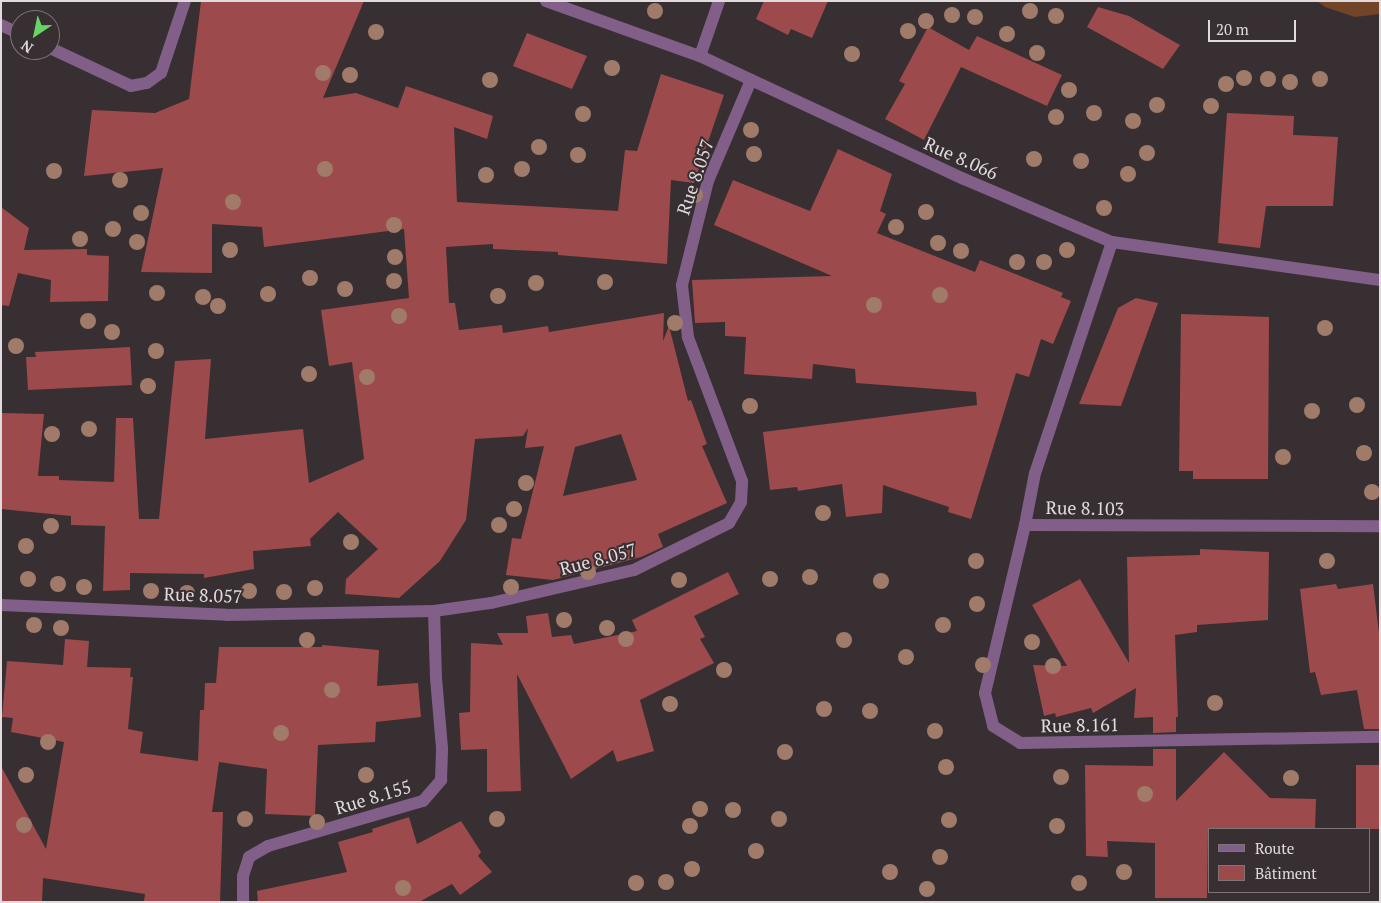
<!DOCTYPE html>
<meta charset="utf-8">
<style>
body{margin:0}
#map{position:relative;width:1381px;height:903px;overflow:hidden;background:#382f33;font-family:"PT Serif",serif}
div>[style]{position:absolute}
[style*='--x']{left:calc(var(--x)*1px);top:calc(var(--y)*1px);width:calc(var(--w)*1px);rotate:calc(var(--a)*1deg)}
.green>*{inset:0;background:#734528}
.building>*{inset:0;background:#9c4a4b}
.minor>*{height:12px;margin:-6px;padding:0 6px;transform-origin:6px;border-radius:6px;background:#815f89}
.trees>*{width:16px;height:16px;margin:-8px;border-radius:50%;background:#a07b6a}
span{translate:-50% -50%;white-space:nowrap;text-align:center;line-height:1.15;-webkit-text-stroke:4px #382f33;paint-order:stroke}
.street-label{font-size:18px;color:#e1dbdd}
.frame{position:absolute;inset:0;border:2px solid #e1dbdd;pointer-events:none}
.legend{position:absolute;left:1208px;top:828px;width:162px;height:65px;box-sizing:border-box;background:#382f33;border:1px solid #7c7477;margin:0;padding:6px 9px;list-style:none;font-size:15px;color:#e1dbdd}
.legend li{display:flex;align-items:center;gap:10px;height:25px}
.legend b{width:25px;border:1px solid #7c7477}
.north{position:absolute;left:10px;top:10px;width:50px;height:50px;box-sizing:border-box;background:#382f33;border:1px solid #7c7477;border-radius:50%;rotate:214deg;font-size:14px;font-weight:700;line-height:20px;text-align:center;color:#e1dbdd}
.north::after{content:'';display:block;margin:auto;width:18px;height:22px;background:#68d465;clip-path:polygon(50% 0,100% 100%,50% 72%,0 100%)}
.scale{position:absolute;left:1208px;top:20px;width:88px;height:22px;box-sizing:border-box;border:2px solid #e1dbdd;border-top:0;padding-left:6px;font-size:15px;line-height:18px;white-space:nowrap;color:#e1dbdd;-webkit-text-stroke:4px #382f33;paint-order:stroke}
</style>
<div id="map">
<div class="green">
<div style="clip-path:polygon(1317px 1px,1380px 1px,1380px 14px,1355px 17px,1325px 7px)"></div>
</div>
<div class="building">
<div style="clip-path:polygon(evenodd,201px 1px,364px 1px,323px 98px,356px 93px,398px 108px,406px 86px,493px 116px,487px 139px,454px 127px,457px 202px,618px 211px,625px 150px,637px 151px,661px 74px,724px 95px,694px 183px,671px 180px,667px 264px,558px 255px,558px 252px,493px 249px,493px 244px,446px 247px,449px 303px,455px 303px,459px 330px,502px 325px,503px 333px,548px 326px,549px 332px,664px 313px,663px 341px,669px 326px,688px 401px,691px 400px,707px 444px,702px 446px,727px 503px,658px 534px,663px 547px,641px 557px,553px 580px,506px 575px,512px 538px,521px 539px,544px 446px,525px 448px,528px 428px,523px 436px,475px 439px,466px 520px,440px 561px,399px 598px,345px 594px,346px 579px,378px 549px,338px 512px,310px 539px,311px 546px,253px 551px,254px 569px,204px 578px,204px 574px,130px 573px,130px 590px,103px 591px,105px 526px,71px 525px,71px 516px,1px 509px,1px 413px,44px 414px,38px 476px,59px 476px,59px 480px,114px 482px,116px 418px,133px 418px,139px 519px,159px 519px,175px 361px,211px 359px,205px 439px,303px 429px,309px 483px,364px 459px,352px 362px,329px 366px,321px 310px,409px 298px,404px 229px,264px 247px,262px 227px,212px 224px,212px 273px,141px 272px,163px 168px,84px 176px,92px 110px,155px 113px,189px 99px,201px 1px,621px 434px,637px 480px,563px 496px,575px 447px,621px 434px)"></div>
<div style="clip-path:polygon(764px 1px,828px 1px,812px 38px,791px 29px,788px 35px,756px 19px)"></div>
<div style="clip-path:polygon(1098px 7px,1129px 16px,1180px 45px,1163px 69px,1087px 27px)"></div>
<div style="clip-path:polygon(928px 27px,969px 50px,977px 36px,1062px 75px,1047px 106px,961px 67px,924px 140px,885px 119px,905px 84px,899px 81px)"></div>
<div style="clip-path:polygon(527px 33px,587px 56px,572px 89px,513px 66px)"></div>
<div style="clip-path:polygon(1227px 113px,1294px 116px,1293px 135px,1338px 137px,1333px 206px,1266px 206px,1260px 248px,1218px 243px)"></div>
<div style="clip-path:polygon(838px 149px,892px 174px,880px 211px,886px 214px,877px 233px,975px 272px,980px 260px,1063px 293px,1061px 297px,1071px 301px,1053px 344px,1041px 339px,1029px 377px,1016px 373px,971px 519px,948px 512px,949px 507px,883px 485px,882px 513px,846px 517px,842px 484px,798px 491px,797px 487px,770px 490px,763px 432px,977px 405px,976px 392px,856px 383px,855px 369px,813px 364px,812px 379px,744px 374px,746px 337px,725px 336px,725px 322px,695px 323px,692px 280px,832px 276px,714px 225px,733px 180px,810px 211px)"></div>
<div style="clip-path:polygon(1px 207px,29px 228px,24px 250px,87px 249px,87px 255px,109px 256px,108px 301px,50px 302px,51px 280px,18px 273px,9px 306px,1px 305px)"></div>
<div style="clip-path:polygon(1136px 298px,1158px 303px,1121px 406px,1079px 404px,1118px 308px)"></div>
<div style="clip-path:polygon(1181px 314px,1269px 317px,1268px 479px,1193px 479px,1193px 471px,1179px 471px)"></div>
<div style="clip-path:polygon(130px 347px,132px 385px,28px 390px,26px 357px,36px 357px,35px 352px)"></div>
<div style="clip-path:polygon(1200px 549px,1269px 552px,1268px 620px,1197px 625px,1197px 632px,1175px 635px,1178px 717px,1176px 717px,1176px 732px,1153px 733px,1153px 717px,1134px 718px,1136px 688px,1093px 713px,1091px 708px,1056px 717px,1055px 713px,1044px 716px,1033px 665px,1067px 666px,1032px 605px,1080px 579px,1129px 663px,1127px 557px,1200px 555px)"></div>
<div style="clip-path:polygon(728px 572px,739px 594px,694px 616px,705px 637px,700px 639px,714px 663px,640px 700px,654px 751px,617px 762px,613px 750px,571px 779px,517px 674px,521px 791px,487px 792px,487px 749px,461px 750px,459px 713px,470px 712px,471px 643px,503px 645px,497px 633px,528px 633px,526px 616px,548px 613px,552px 637px,571px 635px,574px 644px,637px 631px,632px 620px)"></div>
<div style="clip-path:polygon(1336px 584px,1338px 589px,1373px 584px,1380px 641px,1380px 729px,1364px 729px,1357px 690px,1321px 695px,1315px 672px,1310px 673px,1300px 589px)"></div>
<div style="clip-path:polygon(65px 639px,89px 641px,87px 667px,131px 668px,130px 677px,133px 677px,128px 729px,143px 732px,140px 753px,198px 761px,200px 710px,204px 710px,205px 683px,216px 683px,219px 647px,322px 647px,322px 645px,379px 650px,377px 686px,418px 683px,421px 717px,376px 722px,375px 742px,318px 745px,315px 816px,265px 814px,267px 769px,219px 762px,212px 812px,223px 812px,220px 902px,144px 901px,145px 894px,43px 878px,42px 902px,1px 902px,1px 766px,46px 849px,64px 742px,11px 732px,13px 718px,2px 717px,7px 661px,63px 665px)"></div>
<div style="clip-path:polygon(1153px 749px,1176px 749px,1176px 801px,1224px 752px,1270px 798px,1316px 799px,1315px 829px,1208px 829px,1207px 898px,1155px 898px,1155px 843px,1107px 841px,1108px 857px,1086px 856px,1085px 765px,1153px 766px)"></div>
<div style="clip-path:polygon(1356px 765px,1380px 765px,1380px 829px,1356px 829px)"></div>
<div style="clip-path:polygon(409px 817px,417px 844px,461px 821px,481px 852px,478px 856px,492px 872px,460px 895px,452px 884px,419px 902px,258px 902px,257px 891px,347px 872px,338px 842px,373px 832px,372px 829px)"></div>
</div>
<div class="minor">
<div style="--x:546;--y:1;--w:164;--a:19.7"></div>
<div style="--x:700;--y:56;--w:291;--a:25"></div>
<div style="--x:964;--y:179;--w:161;--a:23.1"></div>
<div style="--x:1112;--y:242;--w:271;--a:8.1"></div>
<div style="--x:1;--y:25;--w:21;--a:25"></div>
<div style="--x:50;--y:48;--w:89;--a:25.1"></div>
<div style="--x:131;--y:86;--w:16;--a:-11"></div>
<div style="--x:147;--y:83;--w:17;--a:-36"></div>
<div style="--x:161;--y:73;--w:76;--a:-71.6"></div>
<div style="--x:700;--y:56;--w:58;--a:-70.9"></div>
<div style="--x:1112;--y:242;--w:243;--a:108.4"></div>
<div style="--x:1035;--y:473;--w:53;--a:100.9"></div>
<div style="--x:1025;--y:525;--w:355;--a:0.2"></div>
<div style="--x:1025;--y:525;--w:173;--a:103.4"></div>
<div style="--x:985;--y:693;--w:34;--a:76"></div>
<div style="--x:993;--y:726;--w:32;--a:32"></div>
<div style="--x:1020;--y:743;--w:360;--a:-1"></div>
<div style="--x:1;--y:605;--w:226;--a:2.5"></div>
<div style="--x:227;--y:615;--w:207;--a:-1.1"></div>
<div style="--x:434;--y:611;--w:58;--a:-8"></div>
<div style="--x:491;--y:603;--w:147;--a:-13"></div>
<div style="--x:634;--y:570;--w:106;--a:-26.3"></div>
<div style="--x:729;--y:523;--w:24;--a:-60"></div>
<div style="--x:741;--y:502;--w:21;--a:-87"></div>
<div style="--x:742;--y:481;--w:154;--a:-110.6"></div>
<div style="--x:688;--y:337;--w:52;--a:-96.6"></div>
<div style="--x:682;--y:285;--w:107;--a:-76"></div>
<div style="--x:708;--y:181;--w:110;--a:-66.9"></div>
<div style="--x:243;--y:902;--w:26;--a:-90"></div>
<div style="--x:243;--y:876;--w:20;--a:-72"></div>
<div style="--x:249;--y:857;--w:22;--a:-30"></div>
<div style="--x:268;--y:846;--w:161;--a:-16.2"></div>
<div style="--x:423;--y:801;--w:28;--a:-49"></div>
<div style="--x:441;--y:780;--w:32;--a:-88"></div>
<div style="--x:442;--y:748;--w:70;--a:-94.9"></div>
<div style="--x:436;--y:678;--w:67;--a:-91.7"></div>
</div>
<div class="trees">
<div style="left:655px;top:11px"></div>
<div style="left:1030px;top:11px"></div>
<div style="left:952px;top:15px"></div>
<div style="left:1056px;top:16px"></div>
<div style="left:975px;top:17px"></div>
<div style="left:926px;top:21px"></div>
<div style="left:908px;top:31px"></div>
<div style="left:376px;top:32px"></div>
<div style="left:1007px;top:34px"></div>
<div style="left:1037px;top:53px"></div>
<div style="left:852px;top:54px"></div>
<div style="left:612px;top:68px"></div>
<div style="left:323px;top:73px"></div>
<div style="left:350px;top:75px"></div>
<div style="left:1244px;top:78px"></div>
<div style="left:1268px;top:79px"></div>
<div style="left:1320px;top:79px"></div>
<div style="left:490px;top:80px"></div>
<div style="left:1290px;top:82px"></div>
<div style="left:1226px;top:84px"></div>
<div style="left:1069px;top:90px"></div>
<div style="left:1157px;top:105px"></div>
<div style="left:1211px;top:106px"></div>
<div style="left:1094px;top:113px"></div>
<div style="left:583px;top:114px"></div>
<div style="left:1056px;top:117px"></div>
<div style="left:1133px;top:121px"></div>
<div style="left:751px;top:130px"></div>
<div style="left:539px;top:147px"></div>
<div style="left:1147px;top:153px"></div>
<div style="left:754px;top:154px"></div>
<div style="left:578px;top:155px"></div>
<div style="left:1034px;top:159px"></div>
<div style="left:1081px;top:161px"></div>
<div style="left:325px;top:169px"></div>
<div style="left:522px;top:169px"></div>
<div style="left:54px;top:171px"></div>
<div style="left:1128px;top:174px"></div>
<div style="left:486px;top:175px"></div>
<div style="left:120px;top:180px"></div>
<div style="left:695px;top:195px"></div>
<div style="left:233px;top:202px"></div>
<div style="left:1104px;top:208px"></div>
<div style="left:926px;top:212px"></div>
<div style="left:141px;top:213px"></div>
<div style="left:394px;top:225px"></div>
<div style="left:896px;top:227px"></div>
<div style="left:113px;top:229px"></div>
<div style="left:80px;top:239px"></div>
<div style="left:137px;top:242px"></div>
<div style="left:938px;top:243px"></div>
<div style="left:230px;top:250px"></div>
<div style="left:1067px;top:250px"></div>
<div style="left:961px;top:251px"></div>
<div style="left:395px;top:257px"></div>
<div style="left:1017px;top:262px"></div>
<div style="left:1044px;top:262px"></div>
<div style="left:310px;top:278px"></div>
<div style="left:394px;top:281px"></div>
<div style="left:605px;top:282px"></div>
<div style="left:536px;top:283px"></div>
<div style="left:345px;top:289px"></div>
<div style="left:157px;top:293px"></div>
<div style="left:268px;top:294px"></div>
<div style="left:940px;top:295px"></div>
<div style="left:498px;top:296px"></div>
<div style="left:203px;top:297px"></div>
<div style="left:874px;top:305px"></div>
<div style="left:218px;top:306px"></div>
<div style="left:399px;top:316px"></div>
<div style="left:88px;top:321px"></div>
<div style="left:675px;top:323px"></div>
<div style="left:1325px;top:328px"></div>
<div style="left:112px;top:332px"></div>
<div style="left:16px;top:346px"></div>
<div style="left:156px;top:351px"></div>
<div style="left:309px;top:374px"></div>
<div style="left:367px;top:377px"></div>
<div style="left:148px;top:386px"></div>
<div style="left:1357px;top:405px"></div>
<div style="left:750px;top:406px"></div>
<div style="left:1312px;top:411px"></div>
<div style="left:89px;top:429px"></div>
<div style="left:52px;top:434px"></div>
<div style="left:1364px;top:453px"></div>
<div style="left:1283px;top:457px"></div>
<div style="left:526px;top:483px"></div>
<div style="left:1372px;top:492px"></div>
<div style="left:514px;top:509px"></div>
<div style="left:823px;top:513px"></div>
<div style="left:499px;top:525px"></div>
<div style="left:51px;top:526px"></div>
<div style="left:351px;top:542px"></div>
<div style="left:26px;top:546px"></div>
<div style="left:976px;top:561px"></div>
<div style="left:1327px;top:561px"></div>
<div style="left:588px;top:572px"></div>
<div style="left:810px;top:577px"></div>
<div style="left:28px;top:579px"></div>
<div style="left:770px;top:579px"></div>
<div style="left:679px;top:580px"></div>
<div style="left:881px;top:581px"></div>
<div style="left:58px;top:584px"></div>
<div style="left:84px;top:587px"></div>
<div style="left:511px;top:587px"></div>
<div style="left:315px;top:588px"></div>
<div style="left:151px;top:591px"></div>
<div style="left:249px;top:591px"></div>
<div style="left:284px;top:592px"></div>
<div style="left:187px;top:593px"></div>
<div style="left:977px;top:604px"></div>
<div style="left:564px;top:620px"></div>
<div style="left:34px;top:625px"></div>
<div style="left:943px;top:625px"></div>
<div style="left:61px;top:628px"></div>
<div style="left:607px;top:628px"></div>
<div style="left:626px;top:639px"></div>
<div style="left:307px;top:640px"></div>
<div style="left:844px;top:640px"></div>
<div style="left:1032px;top:642px"></div>
<div style="left:906px;top:657px"></div>
<div style="left:983px;top:665px"></div>
<div style="left:1053px;top:666px"></div>
<div style="left:724px;top:670px"></div>
<div style="left:332px;top:690px"></div>
<div style="left:1215px;top:703px"></div>
<div style="left:670px;top:704px"></div>
<div style="left:824px;top:709px"></div>
<div style="left:870px;top:711px"></div>
<div style="left:935px;top:731px"></div>
<div style="left:281px;top:733px"></div>
<div style="left:48px;top:742px"></div>
<div style="left:785px;top:752px"></div>
<div style="left:946px;top:767px"></div>
<div style="left:26px;top:775px"></div>
<div style="left:366px;top:775px"></div>
<div style="left:1061px;top:777px"></div>
<div style="left:1291px;top:778px"></div>
<div style="left:1145px;top:794px"></div>
<div style="left:700px;top:809px"></div>
<div style="left:733px;top:810px"></div>
<div style="left:245px;top:819px"></div>
<div style="left:497px;top:819px"></div>
<div style="left:779px;top:819px"></div>
<div style="left:949px;top:820px"></div>
<div style="left:317px;top:822px"></div>
<div style="left:24px;top:825px"></div>
<div style="left:690px;top:826px"></div>
<div style="left:1057px;top:826px"></div>
<div style="left:756px;top:851px"></div>
<div style="left:940px;top:857px"></div>
<div style="left:692px;top:869px"></div>
<div style="left:890px;top:872px"></div>
<div style="left:1124px;top:872px"></div>
<div style="left:666px;top:882px"></div>
<div style="left:636px;top:883px"></div>
<div style="left:1079px;top:883px"></div>
<div style="left:403px;top:888px"></div>
<div style="left:927px;top:889px"></div>
</div>
<div class="street-label">
<span style="left:961px;top:158px;rotate:24deg">Rue 8.066</span>
<span style="left:695px;top:177px;rotate:-71deg">Rue 8.057</span>
<span style="left:1085px;top:508px;rotate:1deg">Rue 8.103</span>
<span style="left:598px;top:559px;rotate:-15deg">Rue 8.057</span>
<span style="left:203px;top:595px;rotate:2deg">Rue 8.057</span>
<span style="left:1080px;top:725px;rotate:-1deg">Rue 8.161</span>
<span style="left:373px;top:797px;rotate:-17deg">Rue 8.155</span>
</div>
<div class="frame"></div>
<ul class="legend">
<li><b style="height:6px;background:#815f89"></b>Route</li>
<li><b style="height:14px;background:#9c4a4b"></b>Bâtiment</li>
</ul>
<div class="north">N</div>
<div class="scale">20 m</div>
</div>
